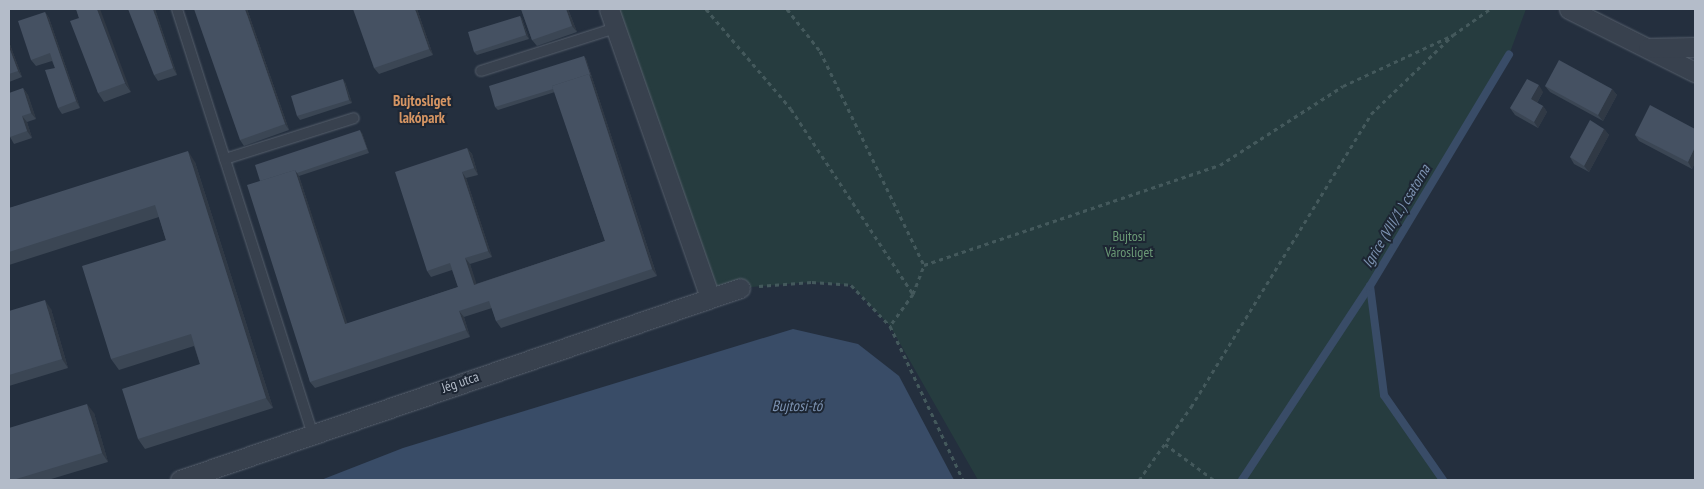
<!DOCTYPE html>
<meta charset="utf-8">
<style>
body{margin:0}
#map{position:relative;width:1704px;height:489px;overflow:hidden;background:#242f3e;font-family:"PT Sans Narrow",sans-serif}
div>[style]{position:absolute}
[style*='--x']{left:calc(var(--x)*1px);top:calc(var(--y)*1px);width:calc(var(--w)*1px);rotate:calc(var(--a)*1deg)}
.green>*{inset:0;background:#263c3f}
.water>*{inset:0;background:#394c67}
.stream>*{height:8px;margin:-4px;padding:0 4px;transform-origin:4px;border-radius:4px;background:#394c67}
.path>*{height:3px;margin-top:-1.5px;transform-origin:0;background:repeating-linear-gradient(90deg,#44595c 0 4px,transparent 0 8px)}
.roads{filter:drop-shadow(0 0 1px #565f6c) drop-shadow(0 0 1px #565f6c)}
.lane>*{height:10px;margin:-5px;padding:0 5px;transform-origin:5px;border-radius:5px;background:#38414e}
.street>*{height:19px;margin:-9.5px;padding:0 9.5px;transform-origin:9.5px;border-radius:9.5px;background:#38414e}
.wall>*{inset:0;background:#3b4654}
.shaded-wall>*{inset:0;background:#303945}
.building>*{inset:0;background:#455162}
span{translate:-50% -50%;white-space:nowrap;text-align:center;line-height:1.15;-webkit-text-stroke:4px #1d2633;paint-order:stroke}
.park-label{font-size:14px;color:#6b9a76}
.street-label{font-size:14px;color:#b4bcc9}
.neighbourhood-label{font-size:15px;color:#d59563;font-weight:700}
.water-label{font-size:15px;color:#7c92b1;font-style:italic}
.frame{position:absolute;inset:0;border:10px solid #b4bcc9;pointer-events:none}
</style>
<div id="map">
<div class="green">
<div style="clip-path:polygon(609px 9px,1526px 9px,1509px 55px,1370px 286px,1384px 395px,1442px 480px,978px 480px,890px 326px,851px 285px,812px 282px,740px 288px,710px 298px)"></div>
</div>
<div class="water">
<div style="clip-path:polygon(793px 329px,858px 344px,899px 376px,954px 480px,321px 480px,403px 448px)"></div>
</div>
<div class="stream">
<div style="--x:1242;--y:480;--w:232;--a:-56.6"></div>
<div style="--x:1443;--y:480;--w:103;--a:-124.8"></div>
<div style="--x:1384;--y:395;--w:110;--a:-97.3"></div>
<div style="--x:1370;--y:286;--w:270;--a:-59"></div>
</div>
<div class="path">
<div style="--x:706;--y:9;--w:131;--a:49.6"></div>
<div style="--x:791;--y:109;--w:222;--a:56.6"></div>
<div style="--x:913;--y:294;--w:39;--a:126"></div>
<div style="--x:787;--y:9;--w:53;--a:51.8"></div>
<div style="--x:820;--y:51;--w:238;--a:64.1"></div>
<div style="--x:759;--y:286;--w:53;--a:-4.3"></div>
<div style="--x:812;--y:282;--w:39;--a:4"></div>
<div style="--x:851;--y:285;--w:57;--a:46.4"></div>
<div style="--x:890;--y:326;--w:170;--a:64.6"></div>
<div style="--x:913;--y:294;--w:31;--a:-69"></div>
<div style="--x:924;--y:265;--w:312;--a:-18.7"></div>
<div style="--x:1220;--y:165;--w:146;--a:-32.7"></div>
<div style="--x:1343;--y:86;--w:121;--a:-24.9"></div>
<div style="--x:1165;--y:444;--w:61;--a:36.3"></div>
<div style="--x:1139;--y:480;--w:90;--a:-54.5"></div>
<div style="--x:1191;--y:407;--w:344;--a:-58.4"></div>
<div style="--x:1371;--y:114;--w:114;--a:-43.9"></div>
<div style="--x:1453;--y:35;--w:45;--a:-35.1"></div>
</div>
<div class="roads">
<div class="lane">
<div style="--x:177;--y:9;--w:444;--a:72.3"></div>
<div style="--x:481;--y:71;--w:142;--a:-17.7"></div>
<div style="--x:225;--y:159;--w:135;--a:-17.6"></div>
</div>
<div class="street">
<div style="--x:609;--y:9;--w:306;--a:70.7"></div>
<div style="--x:1569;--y:9;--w:141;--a:26.6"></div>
<div style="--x:1648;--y:48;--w:47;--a:-1.2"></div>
<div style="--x:180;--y:480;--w:592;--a:-18.92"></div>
</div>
</div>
<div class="wall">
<div style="clip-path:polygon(76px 9px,131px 92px,104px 102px,98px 93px,79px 18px)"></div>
<div style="clip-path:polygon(155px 9px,177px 75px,158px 81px,154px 75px)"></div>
<div style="clip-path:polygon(247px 9px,289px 130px,244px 146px,240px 140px)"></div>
<div style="clip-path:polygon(417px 9px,433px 55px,379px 74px,374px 68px)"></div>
<div style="clip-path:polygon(521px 9px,568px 9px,577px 32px,537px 46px,532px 40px)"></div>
<div style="clip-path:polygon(45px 12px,49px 18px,80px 108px,62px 114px,58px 108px,55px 68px,52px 61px,36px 66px,31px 60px)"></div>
<div style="clip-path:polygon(520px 16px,522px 19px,529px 39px,477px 55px,474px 52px)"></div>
<div style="clip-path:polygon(9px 42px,22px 77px,9px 82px)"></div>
<div style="clip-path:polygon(584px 56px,586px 59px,657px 276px,501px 328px,496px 321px,492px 308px,464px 317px,470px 337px,315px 388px,310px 382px,260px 181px,362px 133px,369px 153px,299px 176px,347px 324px,458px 287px,452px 270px,431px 277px,427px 271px,467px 148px,472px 154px,478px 175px,466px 178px,492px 257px,470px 264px,476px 284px,605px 241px,555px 92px,498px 110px,495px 107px)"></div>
<div style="clip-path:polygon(345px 82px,352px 103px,300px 120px,297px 116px)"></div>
<div style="clip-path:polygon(1545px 86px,1612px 89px,1617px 95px,1603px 121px,1550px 92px)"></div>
<div style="clip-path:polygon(23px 88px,28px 95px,36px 119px,27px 122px,32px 138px,14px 144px,10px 137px)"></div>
<div style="clip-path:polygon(1543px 92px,1537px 103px,1543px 106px,1547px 112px,1538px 128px,1515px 115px,1510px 108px)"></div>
<div style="clip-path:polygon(1604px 129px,1609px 135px,1589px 172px,1574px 164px,1570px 157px)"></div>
<div style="clip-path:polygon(1695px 129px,1695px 162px,1692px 169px,1639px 141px,1635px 135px)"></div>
<div style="clip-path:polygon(195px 162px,273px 408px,145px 449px,138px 439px,200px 364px,194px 346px,119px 370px,111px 359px,166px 240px,159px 217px,9px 265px,9px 208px)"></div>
<div style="clip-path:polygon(51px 309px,68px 368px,9px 386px,9px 311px)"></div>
<div style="clip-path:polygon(94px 413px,108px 462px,48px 480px,9px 480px)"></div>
</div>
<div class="shaded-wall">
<div style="clip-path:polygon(97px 9px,100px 9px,131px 92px,125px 83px)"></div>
<div style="clip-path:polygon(153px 9px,155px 9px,177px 75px,173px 68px)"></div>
<div style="clip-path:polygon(245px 9px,247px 9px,289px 130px,285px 124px)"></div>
<div style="clip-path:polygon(415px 9px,417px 9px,433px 55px,429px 49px)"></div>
<div style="clip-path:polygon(566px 9px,568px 9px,577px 32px,572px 26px)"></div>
<div style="clip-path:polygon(45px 12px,49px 18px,80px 108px,76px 101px)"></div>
<div style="clip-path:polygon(520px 16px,522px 19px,529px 39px,526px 35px)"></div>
<div style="clip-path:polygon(9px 42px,22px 77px,18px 71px,9px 47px)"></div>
<div style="clip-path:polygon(584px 56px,586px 59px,657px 276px,652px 269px,589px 74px)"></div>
<div style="clip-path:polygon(343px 79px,345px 82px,352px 103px,349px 100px)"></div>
<div style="clip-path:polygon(1539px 85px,1543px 92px,1535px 106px,1531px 99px)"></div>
<div style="clip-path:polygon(23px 88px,28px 95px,36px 119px,31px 113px)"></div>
<div style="clip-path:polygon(1612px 89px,1617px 95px,1603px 121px,1598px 115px)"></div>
<div style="clip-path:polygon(1543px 106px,1547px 112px,1538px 128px,1534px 122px)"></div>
<div style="clip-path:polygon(22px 116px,27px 122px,32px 138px,27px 131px)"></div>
<div style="clip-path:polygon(1604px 129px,1609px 135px,1589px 172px,1584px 166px)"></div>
<div style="clip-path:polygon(360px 130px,362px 133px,369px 153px,367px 149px)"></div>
<div style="clip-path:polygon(1695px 147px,1695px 162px,1692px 169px,1688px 162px)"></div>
<div style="clip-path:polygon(467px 148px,472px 154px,478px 175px,474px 168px)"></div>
<div style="clip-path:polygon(188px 151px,195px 162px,273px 408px,266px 398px)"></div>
<div style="clip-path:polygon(295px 170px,299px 176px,350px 331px,345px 324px)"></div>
<div style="clip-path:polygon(462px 172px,466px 178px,492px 257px,488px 251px)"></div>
<div style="clip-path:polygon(465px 258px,470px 264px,479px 291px,474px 285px)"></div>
<div style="clip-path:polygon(45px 300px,51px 309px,68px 368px,62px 359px)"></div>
<div style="clip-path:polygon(459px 311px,464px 317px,470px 337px,466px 330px)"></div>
<div style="clip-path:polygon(87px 404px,94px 413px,108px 462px,102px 453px)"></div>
</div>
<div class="building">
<div style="clip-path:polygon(76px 9px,97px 9px,125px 83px,98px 93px,70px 21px,79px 18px)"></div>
<div style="clip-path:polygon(128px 9px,153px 9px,173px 68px,154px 75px)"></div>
<div style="clip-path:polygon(194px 9px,245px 9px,285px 124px,240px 140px)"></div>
<div style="clip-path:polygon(353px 9px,415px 9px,429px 49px,374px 68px)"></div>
<div style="clip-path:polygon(521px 9px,566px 9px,572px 26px,532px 40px)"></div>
<div style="clip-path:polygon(45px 12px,76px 101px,58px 108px,45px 70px,55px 68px,50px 53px,31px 60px,18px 21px)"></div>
<div style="clip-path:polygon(520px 16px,526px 35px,474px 52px,468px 32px)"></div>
<div style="clip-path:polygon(9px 47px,18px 71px,9px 74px)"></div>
<div style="clip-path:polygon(584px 56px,591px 77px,589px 74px,552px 86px,553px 89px,495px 107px,489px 86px)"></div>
<div style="clip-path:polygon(1559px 60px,1612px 89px,1598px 115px,1545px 86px)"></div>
<div style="clip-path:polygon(589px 74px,652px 269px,496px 321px,489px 301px,459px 311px,466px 330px,310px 382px,247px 185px,295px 170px,345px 324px,458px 287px,450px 263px,427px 271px,395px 172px,467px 148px,474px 168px,462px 172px,488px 251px,465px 258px,474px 285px,605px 241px,552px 86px)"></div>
<div style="clip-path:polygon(343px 79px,349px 100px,297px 116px,291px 96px)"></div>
<div style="clip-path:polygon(1527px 79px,1539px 85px,1531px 99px,1543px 106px,1534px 122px,1510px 108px)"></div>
<div style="clip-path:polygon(23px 88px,31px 113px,22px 116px,27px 131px,10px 137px,9px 134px,9px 93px)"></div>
<div style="clip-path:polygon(1650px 105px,1695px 129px,1695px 147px,1688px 162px,1635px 135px)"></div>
<div style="clip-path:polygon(1590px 120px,1604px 129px,1584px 166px,1570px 157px)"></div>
<div style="clip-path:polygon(360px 130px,367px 149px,297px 173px,295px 170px,260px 181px,255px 165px)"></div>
<div style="clip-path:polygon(188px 151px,266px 398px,138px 439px,122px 389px,200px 364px,191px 334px,111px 359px,82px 266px,166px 240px,155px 205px,9px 252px,9px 208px)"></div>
<div style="clip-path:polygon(45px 300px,62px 359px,9px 375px,9px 311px)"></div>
<div style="clip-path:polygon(87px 404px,102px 453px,13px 480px,9px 480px,9px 428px)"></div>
</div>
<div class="park-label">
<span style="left:1129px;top:244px">Bujtosi<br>Városliget</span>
</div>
<div class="street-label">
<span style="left:460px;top:382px;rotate:-19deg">Jég utca</span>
</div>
<div class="neighbourhood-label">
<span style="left:422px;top:109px">Bujtosliget<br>lakópark</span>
</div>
<div class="water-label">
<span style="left:1396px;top:216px;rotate:-59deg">Igrice (VIII/1.) csatorna</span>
<span style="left:797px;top:406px">Bujtosi-tó</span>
</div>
<div class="frame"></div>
</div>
